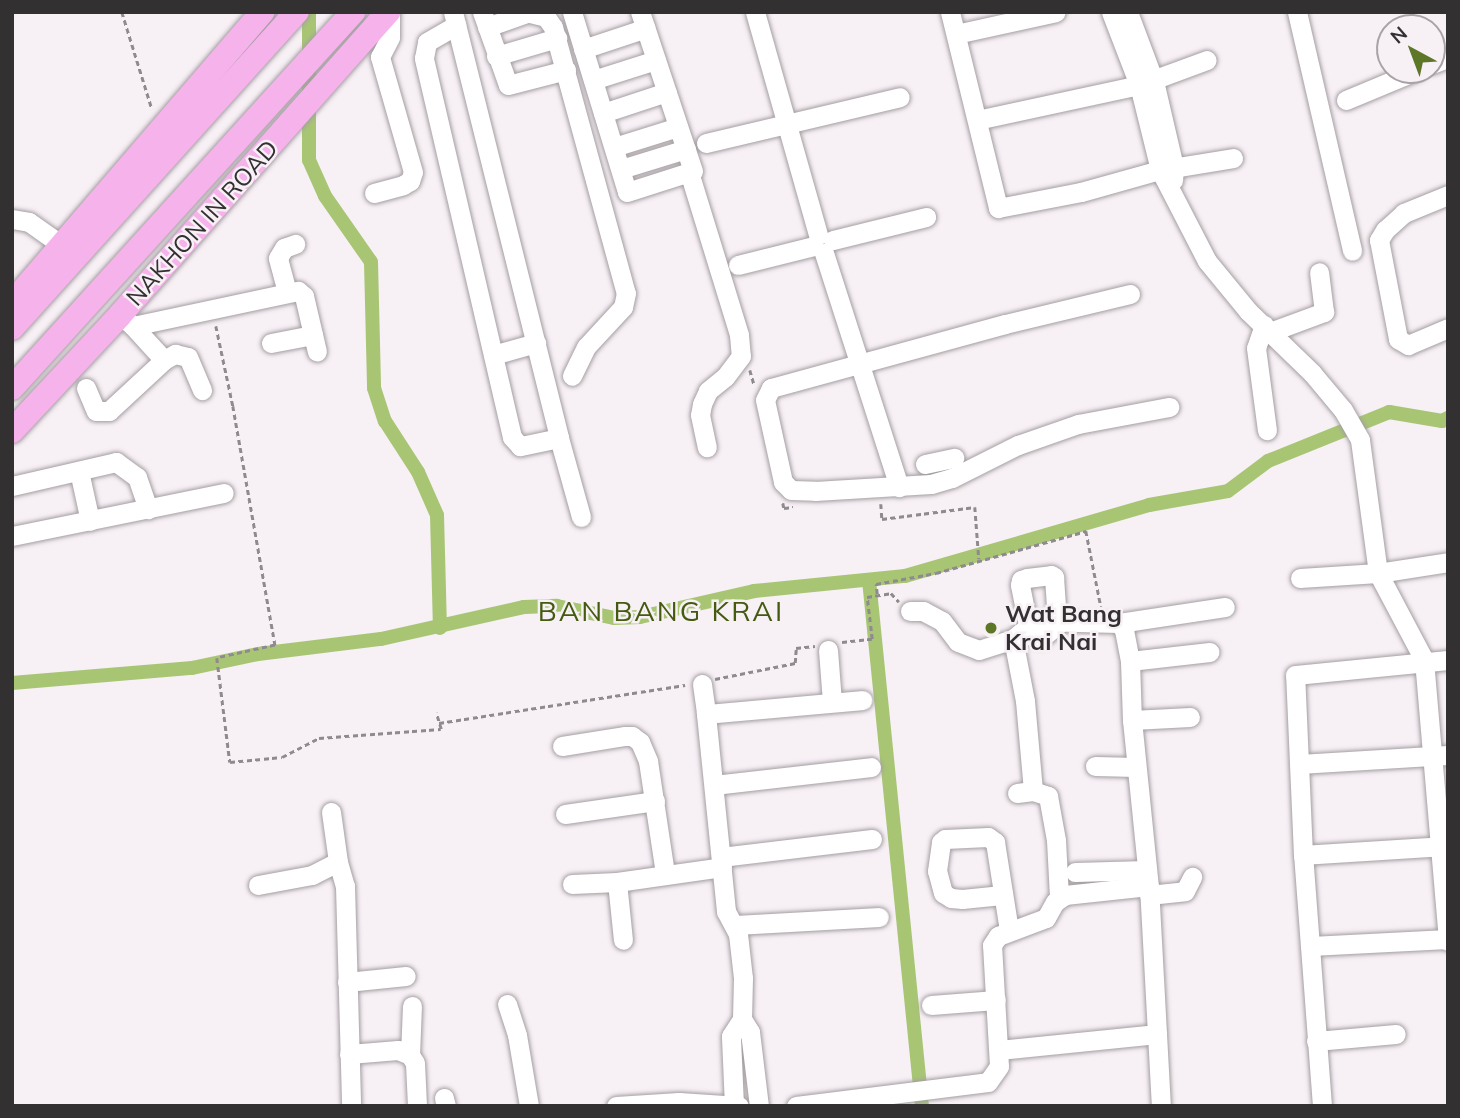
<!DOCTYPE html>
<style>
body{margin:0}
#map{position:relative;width:1460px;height:1118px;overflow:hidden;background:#f7f0f5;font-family:Mulish,sans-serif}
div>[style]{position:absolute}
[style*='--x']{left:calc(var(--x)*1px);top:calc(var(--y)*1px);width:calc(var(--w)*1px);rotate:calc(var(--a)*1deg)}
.canal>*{height:14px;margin:-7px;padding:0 7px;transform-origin:7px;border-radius:7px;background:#a8c574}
.path>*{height:2.5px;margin-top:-1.25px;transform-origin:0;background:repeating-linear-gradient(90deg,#8e8a8d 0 5px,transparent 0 8.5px)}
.roads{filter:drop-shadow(0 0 2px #a49ea2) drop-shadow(0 0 2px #a49ea2)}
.minor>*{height:19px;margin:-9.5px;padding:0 9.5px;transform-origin:9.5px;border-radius:9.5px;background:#fff}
.major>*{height:24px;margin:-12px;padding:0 12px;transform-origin:12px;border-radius:12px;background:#f6b2eb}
.dots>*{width:19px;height:19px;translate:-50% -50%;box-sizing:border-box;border:4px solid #f7f0f5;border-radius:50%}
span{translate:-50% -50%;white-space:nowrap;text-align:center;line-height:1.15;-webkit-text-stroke:5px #f7f0f5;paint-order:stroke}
.street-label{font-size:24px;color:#333032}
.poi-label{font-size:24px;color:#333032;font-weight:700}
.left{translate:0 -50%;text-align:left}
.quarter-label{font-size:28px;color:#445a10;letter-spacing:2px}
.frame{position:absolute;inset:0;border:14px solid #333032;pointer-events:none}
.north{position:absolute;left:1376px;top:14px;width:70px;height:70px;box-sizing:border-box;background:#f7f0f5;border:2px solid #a9a3a7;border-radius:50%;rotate:319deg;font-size:19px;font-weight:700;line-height:28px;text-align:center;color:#333032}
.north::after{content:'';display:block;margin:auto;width:24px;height:32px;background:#5d7628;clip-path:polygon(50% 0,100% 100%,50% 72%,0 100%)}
</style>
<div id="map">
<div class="canal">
<div style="--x:309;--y:12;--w:148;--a:90"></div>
<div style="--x:309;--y:160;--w:39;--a:66"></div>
<div style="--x:325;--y:196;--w:80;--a:55.1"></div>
<div style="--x:371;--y:262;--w:126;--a:88.6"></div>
<div style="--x:374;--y:388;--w:35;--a:72"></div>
<div style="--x:385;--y:421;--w:61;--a:57.1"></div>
<div style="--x:418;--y:472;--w:47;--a:66.2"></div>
<div style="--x:437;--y:515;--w:113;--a:88.5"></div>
<div style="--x:869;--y:580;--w:529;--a:84.25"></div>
<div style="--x:12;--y:683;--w:181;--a:-4.8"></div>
<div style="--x:192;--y:668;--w:67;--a:-12"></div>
<div style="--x:258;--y:654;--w:124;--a:-7"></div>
<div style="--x:381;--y:639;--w:147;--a:-12.6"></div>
<div style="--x:524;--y:607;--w:33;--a:-2"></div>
<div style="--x:557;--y:606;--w:58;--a:11.9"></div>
<div style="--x:614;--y:618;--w:26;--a:-2"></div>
<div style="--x:640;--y:617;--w:117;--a:-12.8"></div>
<div style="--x:754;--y:591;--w:152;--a:-5.7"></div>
<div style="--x:905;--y:576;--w:254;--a:-16.2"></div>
<div style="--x:1149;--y:505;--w:80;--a:-10"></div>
<div style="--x:1228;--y:491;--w:50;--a:-36.9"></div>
<div style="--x:1268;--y:461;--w:131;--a:-22"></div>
<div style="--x:1389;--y:412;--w:54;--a:9.6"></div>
<div style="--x:1442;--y:421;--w:7;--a:-27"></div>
</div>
<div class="path">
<div style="--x:122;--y:12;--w:102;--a:72.8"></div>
<div style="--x:216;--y:326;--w:82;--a:78"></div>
<div style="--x:233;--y:406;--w:243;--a:80"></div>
<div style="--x:275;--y:645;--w:59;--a:167.4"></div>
<div style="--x:217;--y:658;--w:105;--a:82.9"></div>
<div style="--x:230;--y:762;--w:52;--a:-5.5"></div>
<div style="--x:282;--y:757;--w:42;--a:-27.2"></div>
<div style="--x:319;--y:738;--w:122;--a:-4.2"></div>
<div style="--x:441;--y:729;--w:17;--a:-107"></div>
<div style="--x:750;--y:370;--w:15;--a:74"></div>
<div style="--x:783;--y:503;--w:5;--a:79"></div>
<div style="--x:784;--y:508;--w:9;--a:-6"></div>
<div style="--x:881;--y:504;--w:15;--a:86"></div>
<div style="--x:882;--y:519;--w:94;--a:-7.4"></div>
<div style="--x:975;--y:507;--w:52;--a:85.6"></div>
<div style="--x:877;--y:594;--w:10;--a:-96"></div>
<div style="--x:876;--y:584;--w:61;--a:-10.4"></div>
<div style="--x:936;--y:573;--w:156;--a:-15.6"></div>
<div style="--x:1086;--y:531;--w:77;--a:78.8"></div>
<div style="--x:842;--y:642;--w:30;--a:-6"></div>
<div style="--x:872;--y:639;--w:42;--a:-96.8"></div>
<div style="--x:867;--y:597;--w:24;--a:-9"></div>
<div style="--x:891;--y:593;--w:12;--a:48"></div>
<div style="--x:715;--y:679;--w:82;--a:-11.3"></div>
<div style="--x:795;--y:663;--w:15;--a:-86"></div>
<div style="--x:796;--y:648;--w:19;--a:-6"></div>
<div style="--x:439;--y:723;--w:249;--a:-8.8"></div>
</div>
<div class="roads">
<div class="minor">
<div style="--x:453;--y:12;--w:439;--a:76"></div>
<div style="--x:559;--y:438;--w:40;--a:168"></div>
<div style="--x:520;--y:446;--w:12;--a:-132"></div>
<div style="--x:512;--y:437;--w:389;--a:-103.1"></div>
<div style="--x:424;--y:58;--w:16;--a:-79"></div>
<div style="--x:427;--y:42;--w:34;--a:-30"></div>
<div style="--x:482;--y:12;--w:77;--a:70.4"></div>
<div style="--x:508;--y:85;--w:60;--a:-14.5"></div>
<div style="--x:526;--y:12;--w:21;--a:14"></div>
<div style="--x:546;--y:17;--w:12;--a:55"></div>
<div style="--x:553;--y:27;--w:276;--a:74.7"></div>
<div style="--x:626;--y:293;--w:14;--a:102"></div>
<div style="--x:623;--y:307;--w:54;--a:132.8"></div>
<div style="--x:586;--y:347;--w:32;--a:116"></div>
<div style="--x:572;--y:12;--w:188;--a:73"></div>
<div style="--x:627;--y:192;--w:69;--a:-17.7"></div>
<div style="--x:693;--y:171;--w:168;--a:-108.4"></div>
<div style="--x:755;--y:12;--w:232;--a:74.2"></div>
<div style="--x:950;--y:12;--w:202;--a:76.2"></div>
<div style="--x:998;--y:208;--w:85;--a:-10.9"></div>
<div style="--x:1081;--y:192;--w:82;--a:-15.6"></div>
<div style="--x:1160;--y:170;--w:74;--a:-9.3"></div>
<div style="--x:1111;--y:12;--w:78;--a:69"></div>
<div style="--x:1139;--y:85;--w:88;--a:76.1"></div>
<div style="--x:1160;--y:170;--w:102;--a:62.7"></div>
<div style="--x:1207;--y:261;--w:65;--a:50.6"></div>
<div style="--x:1248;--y:311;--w:89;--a:44.1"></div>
<div style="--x:1312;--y:373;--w:48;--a:50"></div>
<div style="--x:1343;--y:410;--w:34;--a:60"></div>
<div style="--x:1360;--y:440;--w:134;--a:82.3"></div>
<div style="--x:1378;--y:573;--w:98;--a:62.1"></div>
<div style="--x:1424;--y:660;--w:282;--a:85.1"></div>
<div style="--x:1128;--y:12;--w:74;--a:69.4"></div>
<div style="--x:1154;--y:81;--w:88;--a:76.9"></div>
<div style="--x:1174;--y:167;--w:13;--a:94"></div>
<div style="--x:1297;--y:12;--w:245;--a:77"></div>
<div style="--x:487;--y:27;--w:42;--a:-19.3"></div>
<div style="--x:956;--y:34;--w:102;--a:-12.4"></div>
<div style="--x:583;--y:49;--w:66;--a:-18.4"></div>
<div style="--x:496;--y:56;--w:64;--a:-16.4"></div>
<div style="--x:1432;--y:64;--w:17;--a:-21"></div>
<div style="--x:593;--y:80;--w:66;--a:-17.6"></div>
<div style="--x:1346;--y:100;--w:78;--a:-22.6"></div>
<div style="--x:603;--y:113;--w:67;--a:-18.2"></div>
<div style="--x:977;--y:120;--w:166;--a:-12.2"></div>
<div style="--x:1139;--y:85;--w:72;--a:-20.2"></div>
<div style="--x:706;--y:143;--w:199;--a:-13.3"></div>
<div style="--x:614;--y:147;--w:67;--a:-17.4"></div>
<div style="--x:621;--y:169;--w:68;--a:-17.1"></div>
<div style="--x:689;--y:172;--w:170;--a:72.9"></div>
<div style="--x:739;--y:335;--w:21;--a:85"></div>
<div style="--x:741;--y:356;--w:26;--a:127"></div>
<div style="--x:725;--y:377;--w:22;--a:141"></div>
<div style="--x:708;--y:391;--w:14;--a:115"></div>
<div style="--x:702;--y:404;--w:11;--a:100"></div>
<div style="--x:700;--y:415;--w:33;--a:78"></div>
<div style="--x:374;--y:193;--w:30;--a:-15"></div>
<div style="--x:403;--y:185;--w:8;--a:-30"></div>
<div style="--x:410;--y:181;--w:9;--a:-72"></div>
<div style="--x:413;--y:172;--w:120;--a:-106"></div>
<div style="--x:380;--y:57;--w:22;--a:-63"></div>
<div style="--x:390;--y:37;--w:25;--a:-90"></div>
<div style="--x:1448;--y:195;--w:48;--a:157.8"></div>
<div style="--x:1404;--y:213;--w:25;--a:138"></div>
<div style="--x:1385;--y:230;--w:12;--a:121"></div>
<div style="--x:1379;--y:240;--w:101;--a:79.1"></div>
<div style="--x:1398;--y:339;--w:12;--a:31"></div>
<div style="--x:1408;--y:345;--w:43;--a:-23"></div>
<div style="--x:12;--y:219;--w:17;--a:10"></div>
<div style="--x:29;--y:222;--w:42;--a:35.2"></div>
<div style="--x:833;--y:240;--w:96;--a:-13.9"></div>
<div style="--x:824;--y:253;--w:246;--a:72.2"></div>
<div style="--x:738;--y:265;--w:78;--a:-14"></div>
<div style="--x:287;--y:292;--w:35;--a:-105"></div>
<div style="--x:278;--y:258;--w:12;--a:-59"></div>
<div style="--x:284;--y:248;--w:12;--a:-20"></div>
<div style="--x:1130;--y:294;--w:129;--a:166.5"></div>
<div style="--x:1005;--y:324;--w:243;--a:164.7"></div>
<div style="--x:771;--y:388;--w:13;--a:117"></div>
<div style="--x:765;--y:400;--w:84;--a:77.6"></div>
<div style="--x:783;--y:482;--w:11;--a:45"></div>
<div style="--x:791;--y:490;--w:24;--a:2"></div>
<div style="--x:815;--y:491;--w:116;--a:-3.5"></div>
<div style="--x:931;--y:484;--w:22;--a:-16"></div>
<div style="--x:952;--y:478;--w:74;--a:-26.6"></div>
<div style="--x:1018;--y:445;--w:64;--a:-19.3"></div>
<div style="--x:1078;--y:424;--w:93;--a:-10.6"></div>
<div style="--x:120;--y:315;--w:17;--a:40"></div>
<div style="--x:133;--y:326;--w:169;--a:-12"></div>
<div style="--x:298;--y:291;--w:8;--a:40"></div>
<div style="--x:304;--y:296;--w:57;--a:76.9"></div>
<div style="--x:1264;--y:325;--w:24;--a:109"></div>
<div style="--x:1256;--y:348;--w:83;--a:82.4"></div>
<div style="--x:1270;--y:332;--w:58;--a:-20.3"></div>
<div style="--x:1324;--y:312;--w:40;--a:-97.1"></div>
<div style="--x:271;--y:343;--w:43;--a:-10.8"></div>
<div style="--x:493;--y:355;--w:45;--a:-15.6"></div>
<div style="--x:164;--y:360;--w:13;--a:-29"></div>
<div style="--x:175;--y:354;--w:13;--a:13"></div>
<div style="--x:188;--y:357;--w:36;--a:67"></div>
<div style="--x:86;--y:388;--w:25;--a:67"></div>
<div style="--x:96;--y:411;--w:13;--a:0"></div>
<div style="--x:109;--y:411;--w:75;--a:-42.8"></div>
<div style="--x:164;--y:360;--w:46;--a:-132.4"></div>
<div style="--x:559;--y:438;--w:82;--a:74.4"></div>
<div style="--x:925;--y:464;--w:30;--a:-12"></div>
<div style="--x:79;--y:471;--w:51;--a:77.6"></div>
<div style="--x:12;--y:486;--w:107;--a:-13"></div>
<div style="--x:116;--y:462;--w:26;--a:36"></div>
<div style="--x:137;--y:477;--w:34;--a:71"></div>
<div style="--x:12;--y:536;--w:216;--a:-11.5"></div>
<div style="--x:1300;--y:578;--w:78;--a:-3.7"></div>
<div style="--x:1378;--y:573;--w:71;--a:-8.9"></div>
<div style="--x:910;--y:611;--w:13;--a:0"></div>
<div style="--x:923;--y:611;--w:21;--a:28"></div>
<div style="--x:942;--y:621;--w:26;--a:53"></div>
<div style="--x:958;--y:642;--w:22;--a:21"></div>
<div style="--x:979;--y:650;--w:36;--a:-18"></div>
<div style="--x:1013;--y:639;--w:28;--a:-39"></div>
<div style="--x:1035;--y:621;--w:84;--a:1.4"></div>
<div style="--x:1119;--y:623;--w:107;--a:-8.6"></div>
<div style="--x:1119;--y:623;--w:9;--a:54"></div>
<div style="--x:1124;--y:630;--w:32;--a:79"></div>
<div style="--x:1130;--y:661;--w:59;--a:88.1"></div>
<div style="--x:1132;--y:720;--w:167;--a:84.2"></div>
<div style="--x:1149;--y:886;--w:220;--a:86.9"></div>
<div style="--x:1028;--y:625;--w:41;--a:-101.3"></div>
<div style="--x:1020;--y:585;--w:5;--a:-79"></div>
<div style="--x:1021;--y:580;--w:6;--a:-18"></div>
<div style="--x:1027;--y:578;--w:24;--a:-7"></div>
<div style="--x:1051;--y:575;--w:4;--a:34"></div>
<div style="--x:1054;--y:577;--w:44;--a:86.1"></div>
<div style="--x:1020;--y:633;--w:22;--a:13"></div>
<div style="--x:1041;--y:638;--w:27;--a:-39"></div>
<div style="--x:1013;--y:639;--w:63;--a:79"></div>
<div style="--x:1025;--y:701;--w:90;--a:84.9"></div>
<div style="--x:828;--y:650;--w:52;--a:85.6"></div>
<div style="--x:1130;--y:661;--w:80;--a:-6.5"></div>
<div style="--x:702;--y:684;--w:30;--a:82"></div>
<div style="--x:1132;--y:720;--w:58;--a:-3"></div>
<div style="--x:562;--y:746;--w:64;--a:-9"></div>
<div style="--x:625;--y:736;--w:7;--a:0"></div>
<div style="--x:632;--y:736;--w:10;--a:37"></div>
<div style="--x:640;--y:742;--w:21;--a:67"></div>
<div style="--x:648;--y:761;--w:113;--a:81.4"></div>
<div style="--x:1299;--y:764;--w:149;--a:-3.5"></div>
<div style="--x:1095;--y:766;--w:41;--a:1.4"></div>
<div style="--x:714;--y:785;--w:158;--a:-6.5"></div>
<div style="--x:1017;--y:793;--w:16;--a:-7"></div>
<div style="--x:1033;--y:791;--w:16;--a:18"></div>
<div style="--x:1048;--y:796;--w:45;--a:79.7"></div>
<div style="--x:1056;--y:840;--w:58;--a:87"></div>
<div style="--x:331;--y:812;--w:50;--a:82"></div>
<div style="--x:338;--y:862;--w:25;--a:74"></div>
<div style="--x:345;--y:886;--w:220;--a:88.4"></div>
<div style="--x:565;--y:814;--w:91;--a:-8.2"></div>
<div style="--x:1303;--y:855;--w:145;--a:-3.6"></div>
<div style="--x:721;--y:857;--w:152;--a:-6.8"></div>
<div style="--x:1075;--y:872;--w:72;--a:-1.6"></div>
<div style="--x:617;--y:882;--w:58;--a:84.1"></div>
<div style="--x:572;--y:884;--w:45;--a:-2.5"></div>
<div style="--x:617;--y:882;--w:106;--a:-8.1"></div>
<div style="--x:258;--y:885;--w:55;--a:-10.5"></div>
<div style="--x:312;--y:875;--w:29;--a:-27"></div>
<div style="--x:1002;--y:895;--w:40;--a:174.3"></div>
<div style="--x:962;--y:899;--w:11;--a:-175"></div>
<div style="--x:951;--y:898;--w:9;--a:-148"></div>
<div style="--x:943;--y:893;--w:23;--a:-105"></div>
<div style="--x:937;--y:871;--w:29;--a:-82"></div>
<div style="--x:941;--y:842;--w:5;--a:-37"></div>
<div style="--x:945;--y:839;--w:43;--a:-2.7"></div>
<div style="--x:988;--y:837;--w:9;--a:36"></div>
<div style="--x:995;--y:842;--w:89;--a:81"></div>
<div style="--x:1149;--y:895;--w:36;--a:-6"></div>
<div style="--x:1185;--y:891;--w:16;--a:-63"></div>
<div style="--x:736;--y:925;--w:143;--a:-3.2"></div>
<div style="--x:1310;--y:946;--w:138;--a:-2.9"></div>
<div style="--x:347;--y:982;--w:59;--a:-5.8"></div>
<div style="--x:507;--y:1004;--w:33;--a:72"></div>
<div style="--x:517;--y:1035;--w:72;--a:80.4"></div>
<div style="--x:931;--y:1005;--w:65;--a:-4.4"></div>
<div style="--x:742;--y:1019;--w:15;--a:58"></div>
<div style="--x:750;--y:1032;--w:75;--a:83.1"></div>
<div style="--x:1316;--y:1041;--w:80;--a:-5"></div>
<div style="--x:999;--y:1050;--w:159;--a:-5.8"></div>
<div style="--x:349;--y:1054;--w:49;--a:-4.7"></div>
<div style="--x:398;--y:1050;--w:13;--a:23"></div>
<div style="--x:410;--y:1055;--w:9;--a:58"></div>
<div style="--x:415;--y:1063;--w:43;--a:87.3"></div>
<div style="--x:410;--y:1055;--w:49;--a:-87.7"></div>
<div style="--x:444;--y:1098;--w:8;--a:76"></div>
<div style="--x:616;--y:1106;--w:63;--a:-3.6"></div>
<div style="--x:679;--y:1102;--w:60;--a:3.8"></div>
<div style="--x:734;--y:1106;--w:70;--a:-92.5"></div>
<div style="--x:731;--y:1036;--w:20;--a:-57"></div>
<div style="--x:742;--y:1019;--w:41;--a:-88.6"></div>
<div style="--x:743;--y:978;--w:44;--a:-96.5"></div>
<div style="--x:738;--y:934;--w:26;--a:-118"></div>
<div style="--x:726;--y:911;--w:198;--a:-95.8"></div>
<div style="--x:706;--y:714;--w:157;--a:-5.1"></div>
<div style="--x:796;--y:1106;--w:193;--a:-7.1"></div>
<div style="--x:988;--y:1082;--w:19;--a:-55"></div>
<div style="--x:999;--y:1066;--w:121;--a:-93.3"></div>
<div style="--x:992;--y:945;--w:11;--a:-56"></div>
<div style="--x:998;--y:936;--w:51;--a:-20.6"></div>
<div style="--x:1046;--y:918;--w:18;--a:-61"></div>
<div style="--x:1055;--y:902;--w:12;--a:-35"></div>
<div style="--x:1065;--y:895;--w:84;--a:-6.1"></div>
<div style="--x:1322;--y:1106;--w:252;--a:-94.3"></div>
<div style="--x:1303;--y:855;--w:180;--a:-92.5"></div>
<div style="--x:1295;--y:675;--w:154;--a:-5.6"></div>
</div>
<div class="major">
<div style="--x:12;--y:303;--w:384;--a:-49.3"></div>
<div style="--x:12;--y:328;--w:426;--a:-48"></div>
<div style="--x:12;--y:388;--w:508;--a:-47.79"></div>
<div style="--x:12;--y:431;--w:158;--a:-47"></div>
<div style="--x:120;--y:315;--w:405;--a:-48.5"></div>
</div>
</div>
<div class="dots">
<div style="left:991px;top:628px;background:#5d7628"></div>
</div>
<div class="street-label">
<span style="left:202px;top:223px;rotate:-48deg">NAKHON IN ROAD</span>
</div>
<div class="poi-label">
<span class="left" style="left:1005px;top:628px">Wat Bang<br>Krai Nai</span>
</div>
<div class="quarter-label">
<span style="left:661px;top:611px">BAN BANG KRAI</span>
</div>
<div class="frame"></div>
<div class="north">N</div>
</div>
